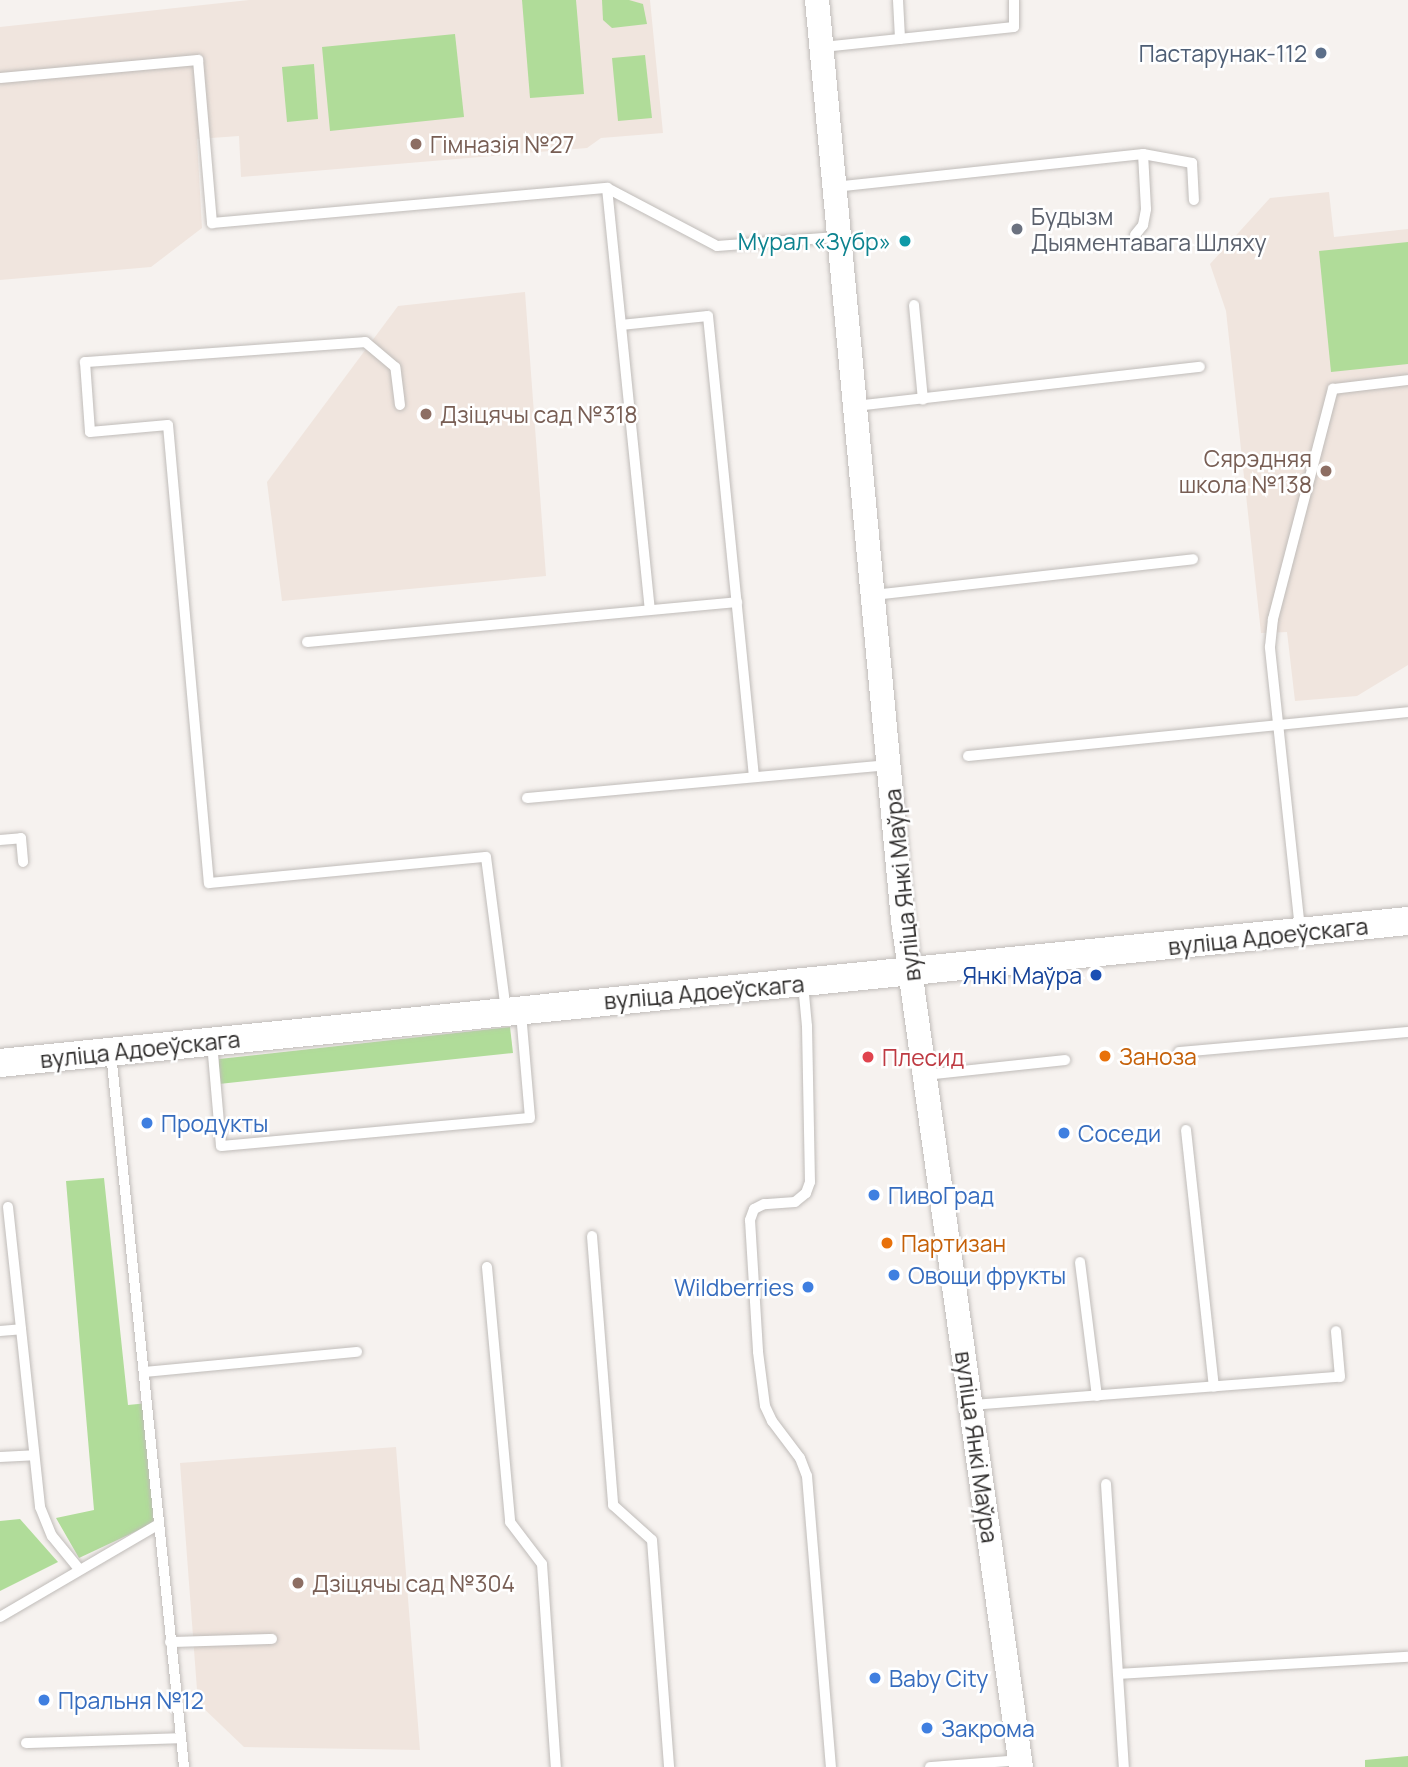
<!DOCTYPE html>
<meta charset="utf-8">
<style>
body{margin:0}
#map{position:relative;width:1408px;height:1767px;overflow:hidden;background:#f6f2ef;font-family:Manrope,sans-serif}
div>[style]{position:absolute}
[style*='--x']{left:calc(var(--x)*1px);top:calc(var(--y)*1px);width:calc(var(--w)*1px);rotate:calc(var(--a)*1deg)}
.built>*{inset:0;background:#f0e5de}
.green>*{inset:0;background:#b0dc99}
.roads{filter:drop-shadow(0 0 2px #c0bcb9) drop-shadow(0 0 2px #c0bcb9)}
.service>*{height:10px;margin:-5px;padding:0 5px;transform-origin:5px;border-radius:5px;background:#fff}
.tertiary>*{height:24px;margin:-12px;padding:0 12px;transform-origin:12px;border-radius:12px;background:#fff}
.secondary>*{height:28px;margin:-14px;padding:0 14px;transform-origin:14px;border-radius:14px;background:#fff}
.dots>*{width:19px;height:19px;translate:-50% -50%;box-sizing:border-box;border:4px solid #fff;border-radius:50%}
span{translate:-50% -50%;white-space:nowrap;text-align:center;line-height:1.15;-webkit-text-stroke:5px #fff;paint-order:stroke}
.service-label{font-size:23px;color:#4e5e75}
.right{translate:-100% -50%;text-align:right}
.education-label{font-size:23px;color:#785e54}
.left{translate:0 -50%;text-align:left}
.worship-label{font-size:23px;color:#5b616d}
.culture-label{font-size:23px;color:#0d838f}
.street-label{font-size:23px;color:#2e2c2b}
.transit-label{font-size:23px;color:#164399}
.food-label{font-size:23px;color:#c56008}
.health-label{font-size:23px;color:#be3a42}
.shop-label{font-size:23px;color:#366cbe}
</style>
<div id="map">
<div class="built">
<div style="clip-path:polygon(249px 0,650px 0,663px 133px,601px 138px,587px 148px,241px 177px,239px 136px,197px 139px,202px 228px,151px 267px,0 280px,0 27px)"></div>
<div style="clip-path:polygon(1329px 192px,1334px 237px,1408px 229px,1408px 665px,1357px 696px,1295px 701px,1287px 632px,1261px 633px,1226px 311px,1210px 264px,1270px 198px)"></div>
<div style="clip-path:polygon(525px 292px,546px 576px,282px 601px,267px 482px,398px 306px)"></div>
<div style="clip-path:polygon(396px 1447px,420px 1750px,244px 1747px,198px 1703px,180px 1463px)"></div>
</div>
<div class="green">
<div style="clip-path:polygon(522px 0,576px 0,584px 94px,530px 98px)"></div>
<div style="clip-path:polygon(602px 0,629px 0,643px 4px,647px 24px,612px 28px,603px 20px)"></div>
<div style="clip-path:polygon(455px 34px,464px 117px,330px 131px,322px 47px)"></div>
<div style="clip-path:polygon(645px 55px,652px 118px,618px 121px,612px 58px)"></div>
<div style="clip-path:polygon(314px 64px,318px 119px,287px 122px,282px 67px)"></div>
<div style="clip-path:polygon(1408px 242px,1408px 364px,1331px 372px,1319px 251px)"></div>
<div style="clip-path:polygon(510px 1027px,513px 1053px,219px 1084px,219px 1059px)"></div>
<div style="clip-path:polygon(104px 1178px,128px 1405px,148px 1403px,160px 1520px,79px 1558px,56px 1518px,94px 1510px,66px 1181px)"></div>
<div style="clip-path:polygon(20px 1519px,58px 1562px,0 1591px,0 1521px)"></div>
<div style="clip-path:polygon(1408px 1756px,1408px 1767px,1365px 1767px,1365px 1760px)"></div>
</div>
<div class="roads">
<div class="service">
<div style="--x:898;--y:0;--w:39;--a:87"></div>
<div style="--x:823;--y:47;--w:192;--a:-6"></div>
<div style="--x:1014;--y:27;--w:27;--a:-90"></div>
<div style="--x:0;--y:78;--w:199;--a:-5.2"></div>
<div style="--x:198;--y:60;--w:164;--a:85.1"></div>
<div style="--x:212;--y:223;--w:397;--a:-5.1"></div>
<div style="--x:607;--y:188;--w:124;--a:27.8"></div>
<div style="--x:717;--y:246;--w:120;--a:-4.3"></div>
<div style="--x:834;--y:187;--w:311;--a:-6.1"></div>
<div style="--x:1143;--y:154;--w:50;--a:10.4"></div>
<div style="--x:1192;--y:163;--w:37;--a:87"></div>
<div style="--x:607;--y:188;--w:423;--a:84.2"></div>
<div style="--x:1135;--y:235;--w:13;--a:-51"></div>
<div style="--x:1143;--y:225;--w:16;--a:-79"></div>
<div style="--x:1146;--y:209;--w:55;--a:-93.1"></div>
<div style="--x:914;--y:305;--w:95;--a:84.6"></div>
<div style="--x:621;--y:325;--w:87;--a:-5.9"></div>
<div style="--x:708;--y:316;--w:463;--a:84.3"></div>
<div style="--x:400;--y:405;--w:38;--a:-97"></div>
<div style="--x:395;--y:367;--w:39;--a:-140"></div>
<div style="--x:365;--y:342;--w:281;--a:175.9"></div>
<div style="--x:85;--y:362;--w:70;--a:85.9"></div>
<div style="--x:90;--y:432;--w:78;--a:-5.1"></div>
<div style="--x:168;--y:425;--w:460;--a:84.9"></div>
<div style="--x:209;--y:883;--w:278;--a:-5.4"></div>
<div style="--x:486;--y:857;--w:154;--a:82.6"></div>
<div style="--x:856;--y:406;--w:346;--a:-6.5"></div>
<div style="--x:874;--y:595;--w:321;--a:-6.4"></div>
<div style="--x:307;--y:642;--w:432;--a:-5.3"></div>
<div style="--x:968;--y:756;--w:442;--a:-5.7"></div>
<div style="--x:527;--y:798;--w:364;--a:-5.2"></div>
<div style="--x:0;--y:840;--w:21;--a:-5"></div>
<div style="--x:21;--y:838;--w:24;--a:85"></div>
<div style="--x:1300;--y:929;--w:284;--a:-96.1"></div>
<div style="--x:1270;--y:647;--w:28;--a:-84"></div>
<div style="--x:1273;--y:619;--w:238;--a:-75.4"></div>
<div style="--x:1333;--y:389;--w:76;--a:-6.8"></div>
<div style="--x:803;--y:984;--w:42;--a:84.6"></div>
<div style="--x:807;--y:1026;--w:156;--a:88.9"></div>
<div style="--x:810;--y:1182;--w:12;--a:110"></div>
<div style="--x:806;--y:1193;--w:14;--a:141"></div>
<div style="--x:795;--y:1202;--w:31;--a:176"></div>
<div style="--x:764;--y:1204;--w:11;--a:153"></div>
<div style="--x:754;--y:1209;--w:12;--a:110"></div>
<div style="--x:750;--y:1220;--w:132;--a:86.5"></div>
<div style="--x:758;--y:1352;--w:54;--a:82.6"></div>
<div style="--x:765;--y:1406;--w:17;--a:65"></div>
<div style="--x:772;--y:1421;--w:46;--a:52.9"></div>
<div style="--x:800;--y:1458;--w:19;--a:69"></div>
<div style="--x:807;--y:1476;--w:292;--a:85.3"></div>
<div style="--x:212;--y:1043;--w:103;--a:85"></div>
<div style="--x:221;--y:1146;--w:310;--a:-5.2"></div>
<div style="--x:530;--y:1118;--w:106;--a:-94.9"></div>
<div style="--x:1179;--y:1052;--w:230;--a:-5"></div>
<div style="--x:111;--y:1053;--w:718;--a:84.16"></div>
<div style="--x:925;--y:1075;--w:141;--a:-6.1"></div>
<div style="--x:1186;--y:1130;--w:258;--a:83.8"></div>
<div style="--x:8;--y:1207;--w:302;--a:83.9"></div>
<div style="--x:40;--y:1507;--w:31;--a:68"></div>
<div style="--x:52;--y:1536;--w:43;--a:50.7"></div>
<div style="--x:592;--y:1236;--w:270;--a:85.5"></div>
<div style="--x:613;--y:1505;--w:52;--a:41.9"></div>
<div style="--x:652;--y:1540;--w:228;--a:85.7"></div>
<div style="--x:1080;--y:1262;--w:135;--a:82.8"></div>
<div style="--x:487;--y:1267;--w:256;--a:84.8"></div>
<div style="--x:510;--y:1522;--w:53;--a:52.7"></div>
<div style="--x:542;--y:1564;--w:203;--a:86.1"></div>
<div style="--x:0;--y:1331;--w:21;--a:-5"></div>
<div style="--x:144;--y:1372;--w:214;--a:-5.4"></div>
<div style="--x:972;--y:1405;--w:369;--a:-4.4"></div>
<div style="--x:1340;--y:1377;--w:46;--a:-95"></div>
<div style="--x:0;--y:1457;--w:34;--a:-3"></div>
<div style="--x:1106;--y:1484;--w:284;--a:86.4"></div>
<div style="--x:0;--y:1617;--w:184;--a:-30.3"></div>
<div style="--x:170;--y:1642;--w:102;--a:-1.7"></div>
<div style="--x:1118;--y:1674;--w:290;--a:-3.4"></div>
<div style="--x:26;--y:1743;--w:155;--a:-1.8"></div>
<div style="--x:930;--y:1767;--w:90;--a:-4.4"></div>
</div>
<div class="tertiary">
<div style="--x:817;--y:0;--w:924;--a:84.66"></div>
<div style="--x:903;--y:920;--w:855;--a:82.07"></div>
</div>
<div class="secondary">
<div style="--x:0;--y:1063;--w:1415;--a:-5.76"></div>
</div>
</div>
<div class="dots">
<div style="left:1321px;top:53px;background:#5c6f8a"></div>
<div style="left:416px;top:144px;background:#8d6e63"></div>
<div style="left:1017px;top:229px;background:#6b7280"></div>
<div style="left:905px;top:241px;background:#0f9aa8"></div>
<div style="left:426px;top:414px;background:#8d6e63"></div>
<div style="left:1326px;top:471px;background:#8d6e63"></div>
<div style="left:1096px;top:975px;background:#1a4fb4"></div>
<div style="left:1105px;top:1056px;background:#e8710a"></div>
<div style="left:868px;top:1057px;background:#e0444e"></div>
<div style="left:147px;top:1123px;background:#3f7fe0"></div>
<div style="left:1064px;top:1133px;background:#3f7fe0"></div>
<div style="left:874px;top:1195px;background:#3f7fe0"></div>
<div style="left:887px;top:1243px;background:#e8710a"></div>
<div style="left:894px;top:1275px;background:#3f7fe0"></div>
<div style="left:808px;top:1287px;background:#3f7fe0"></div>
<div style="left:298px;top:1583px;background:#8d6e63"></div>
<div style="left:875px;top:1678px;background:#3f7fe0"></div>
<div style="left:44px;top:1700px;background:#3f7fe0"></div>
<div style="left:927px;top:1728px;background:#3f7fe0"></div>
</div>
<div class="service-label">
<span class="right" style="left:1307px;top:53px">Пастарунак-112</span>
</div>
<div class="education-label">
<span class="left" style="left:430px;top:144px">Гімназія №27</span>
<span class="left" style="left:440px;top:414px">Дзіцячы сад №318</span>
<span class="right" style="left:1312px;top:471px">Сярэдняя<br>школа №138</span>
<span class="left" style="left:312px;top:1583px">Дзіцячы сад №304</span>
</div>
<div class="worship-label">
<span class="left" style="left:1031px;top:229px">Будызм<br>Дыяментавага Шляху</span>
</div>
<div class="culture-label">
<span class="right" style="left:891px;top:241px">Мурал «Зубр»</span>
</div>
<div class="street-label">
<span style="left:902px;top:885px;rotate:-96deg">вуліца Янкі Маўра</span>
<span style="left:1268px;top:936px;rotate:-6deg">вуліца Адоеўскага</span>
<span style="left:704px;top:992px;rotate:-5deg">вуліца Адоеўскага</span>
<span style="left:140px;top:1049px;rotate:-6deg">вуліца Адоеўскага</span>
<span style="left:977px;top:1447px;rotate:82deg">вуліца Янкі Маўра</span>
</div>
<div class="transit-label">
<span class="right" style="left:1082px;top:975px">Янкі Маўра</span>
</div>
<div class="food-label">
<span class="left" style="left:1119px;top:1056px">Заноза</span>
<span class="left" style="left:901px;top:1243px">Партизан</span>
</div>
<div class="health-label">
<span class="left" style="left:882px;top:1057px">Плесид</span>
</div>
<div class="shop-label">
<span class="left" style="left:161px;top:1123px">Продукты</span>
<span class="left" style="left:1078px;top:1133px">Соседи</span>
<span class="left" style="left:888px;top:1195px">ПивоГрад</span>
<span class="left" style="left:908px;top:1275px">Овощи фрукты</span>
<span class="right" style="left:794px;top:1287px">Wildberries</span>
<span class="left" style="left:889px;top:1678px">Baby City</span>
<span class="left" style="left:58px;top:1700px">Пральня №12</span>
<span class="left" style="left:941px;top:1728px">Закрома</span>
</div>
</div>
